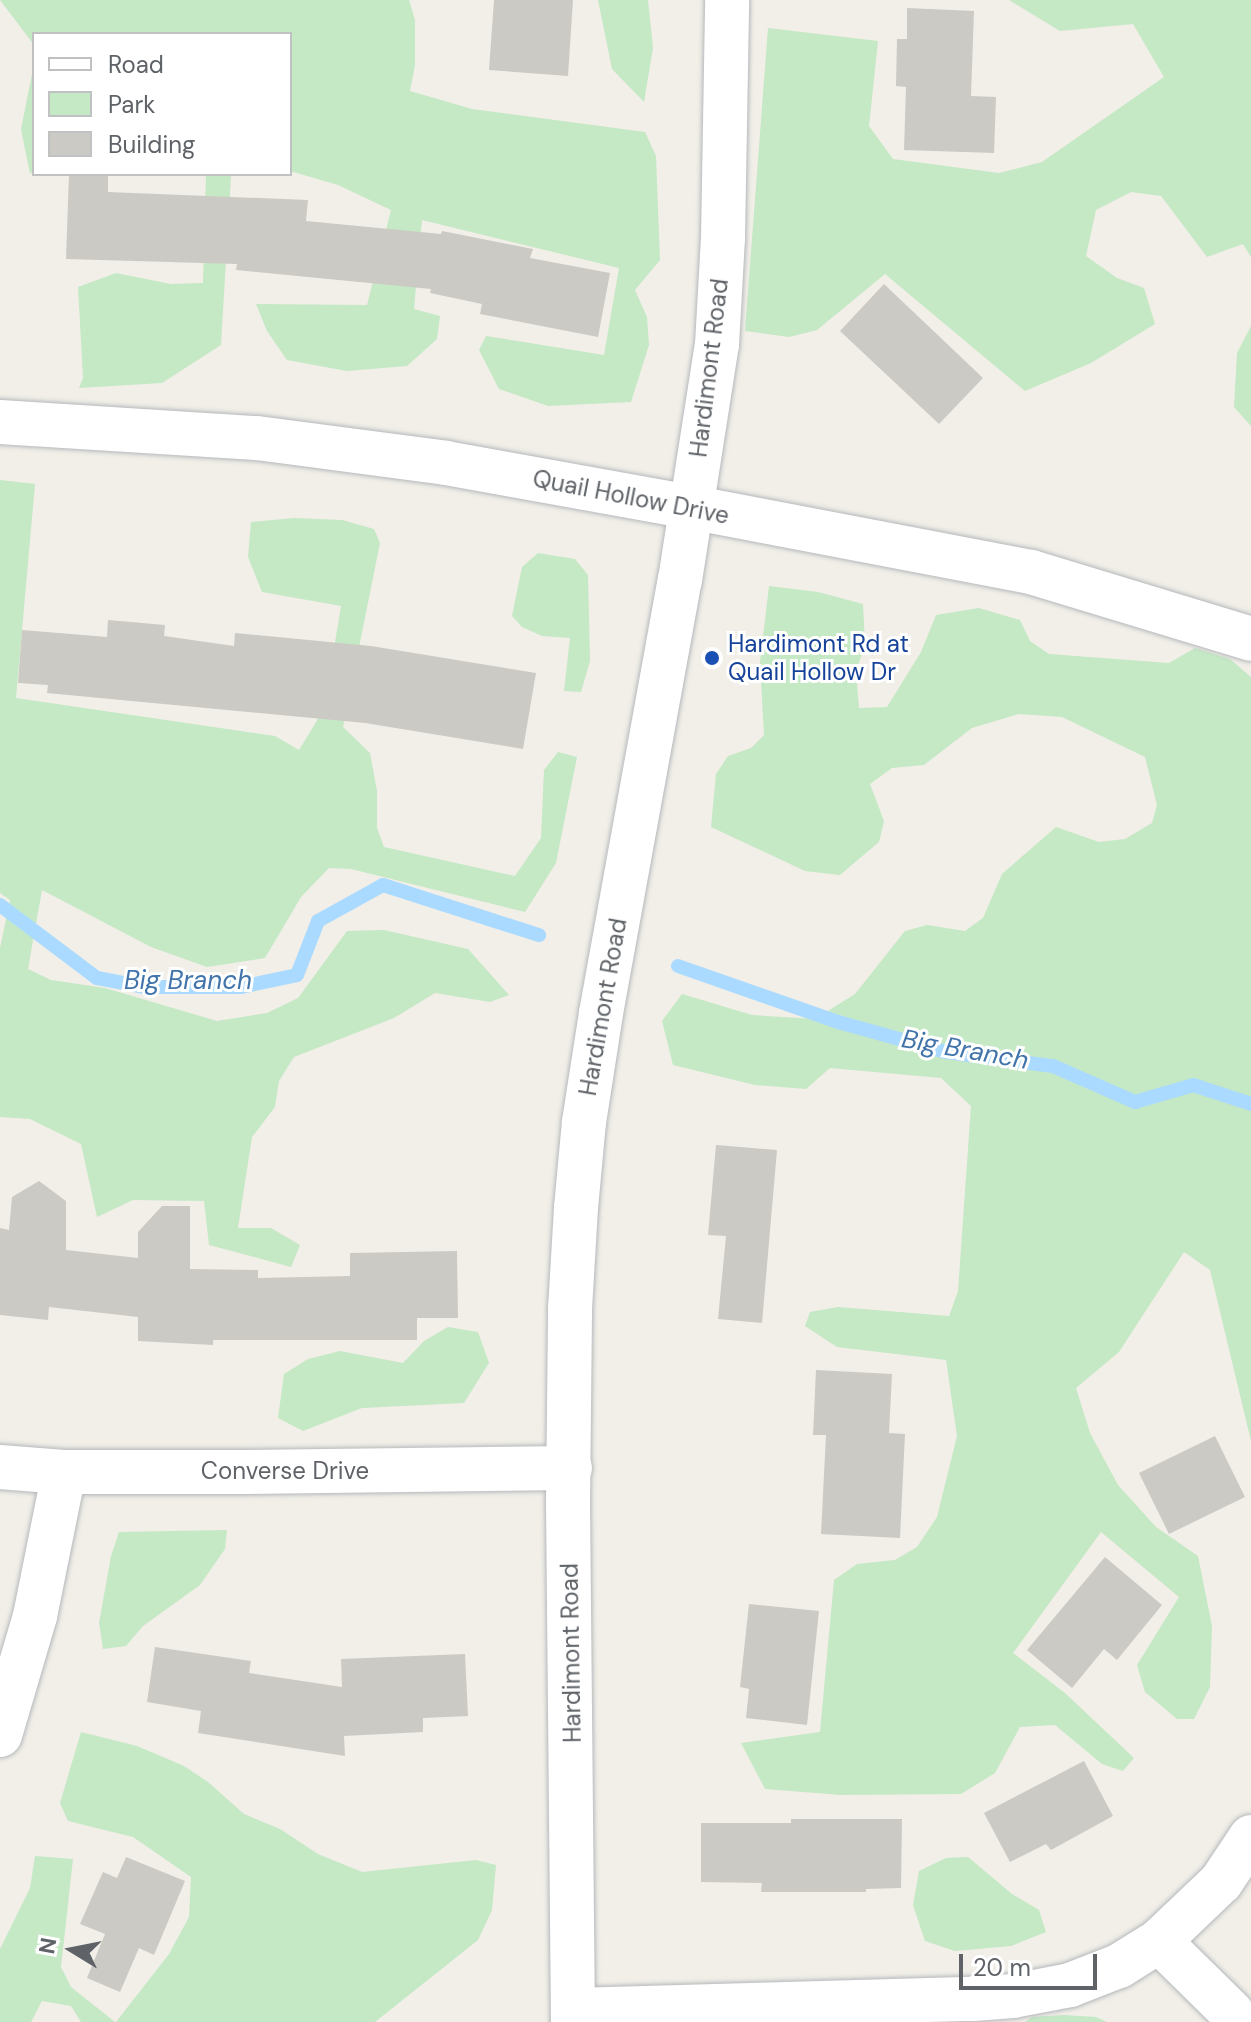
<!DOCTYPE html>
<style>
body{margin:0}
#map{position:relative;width:1251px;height:2022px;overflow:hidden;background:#f1efe8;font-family:"DM Sans",sans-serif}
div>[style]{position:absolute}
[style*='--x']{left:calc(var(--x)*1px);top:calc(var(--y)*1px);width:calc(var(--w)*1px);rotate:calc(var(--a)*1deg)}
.green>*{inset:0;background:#c5e8c5}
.stream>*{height:14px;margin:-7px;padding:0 7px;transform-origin:7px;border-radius:7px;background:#aadaff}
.building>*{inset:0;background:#cccac5}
.roads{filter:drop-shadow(0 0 2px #b5b8bc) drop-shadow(0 0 2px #b5b8bc)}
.street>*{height:44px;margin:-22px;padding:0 22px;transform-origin:22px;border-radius:22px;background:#fff}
.secondary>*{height:44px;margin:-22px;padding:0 22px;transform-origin:22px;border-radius:22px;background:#fff}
.dots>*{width:22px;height:22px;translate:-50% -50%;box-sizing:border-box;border:4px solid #fff;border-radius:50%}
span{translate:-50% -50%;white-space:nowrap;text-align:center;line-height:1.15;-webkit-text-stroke:6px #fff;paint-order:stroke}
.street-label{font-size:24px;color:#5f6368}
.transit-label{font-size:24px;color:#164399}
.left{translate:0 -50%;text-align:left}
.water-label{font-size:26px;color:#4174aa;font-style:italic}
.legend{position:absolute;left:32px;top:32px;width:260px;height:144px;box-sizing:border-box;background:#fff;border:2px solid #bfc1c3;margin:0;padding:10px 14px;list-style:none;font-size:24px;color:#5f6368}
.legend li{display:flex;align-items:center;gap:16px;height:40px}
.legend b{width:40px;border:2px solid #bfc1c3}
.north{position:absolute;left:32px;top:1910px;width:80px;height:80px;-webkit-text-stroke:6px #fff;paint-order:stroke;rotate:280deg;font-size:22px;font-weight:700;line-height:32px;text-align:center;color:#5f6368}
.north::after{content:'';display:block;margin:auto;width:28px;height:36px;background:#5f6368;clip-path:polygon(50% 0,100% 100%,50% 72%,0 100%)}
.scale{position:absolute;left:959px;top:1954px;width:138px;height:36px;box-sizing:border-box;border:4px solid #5f6368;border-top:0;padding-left:10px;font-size:24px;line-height:28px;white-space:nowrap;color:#5f6368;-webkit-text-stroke:6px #fff;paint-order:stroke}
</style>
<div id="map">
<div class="green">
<div style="clip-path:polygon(0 0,409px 0,415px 20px,415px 65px,410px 91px,472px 109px,645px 132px,656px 156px,660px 260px,635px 290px,647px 317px,649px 345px,631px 402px,548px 406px,499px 389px,479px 350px,486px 336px,604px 355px,619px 268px,422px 220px,414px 309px,440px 316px,437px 339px,407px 366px,347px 371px,287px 360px,267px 331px,256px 304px,367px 305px,391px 210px,338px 185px,290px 171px,290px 34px,34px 34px,34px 45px)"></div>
<div style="clip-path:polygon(598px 0,648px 0,653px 48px,644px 102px,612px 69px)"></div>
<div style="clip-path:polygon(1009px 0,1251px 0,1251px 257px,1243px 244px,1207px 257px,1161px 196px,1131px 192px,1096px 210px,1086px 256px,1117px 278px,1144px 288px,1155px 324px,1091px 363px,1025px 391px,885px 274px,817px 330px,789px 337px,745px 331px,768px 28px,878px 41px,869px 126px,893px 159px,999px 173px,1042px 162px,1164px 77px,1133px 24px,1060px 31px)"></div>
<div style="clip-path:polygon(34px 64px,34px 170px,30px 174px,21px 129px)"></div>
<div style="clip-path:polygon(206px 174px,255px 174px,231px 176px,221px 345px,162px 383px,79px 388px,83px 378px,78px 287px,116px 273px,171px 284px,203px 283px)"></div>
<div style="clip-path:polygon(1251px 326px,1251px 426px,1234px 407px,1237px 353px)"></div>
<div style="clip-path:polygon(0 480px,35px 484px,16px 698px,275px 736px,299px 750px,324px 709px,341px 606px,262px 592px,248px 557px,251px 522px,294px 518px,342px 520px,374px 529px,380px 543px,343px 727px,370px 753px,377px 791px,377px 828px,384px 847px,515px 876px,541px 838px,544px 770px,558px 752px,577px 757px,556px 863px,525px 912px,351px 869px,329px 868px,301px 897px,265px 958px,207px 967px,151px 947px,42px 890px,28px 969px,51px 980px,105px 988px,217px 1021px,267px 1013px,298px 998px,347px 931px,384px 930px,468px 949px,509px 995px,490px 1002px,435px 993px,394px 1018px,294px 1057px,279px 1081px,275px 1107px,252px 1137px,238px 1228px,271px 1228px,300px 1245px,291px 1267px,209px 1245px,204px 1201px,133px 1200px,97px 1217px,81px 1144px,30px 1119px,0 1117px,0 948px,10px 900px,0 893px)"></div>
<div style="clip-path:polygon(538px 553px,575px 559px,588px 575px,590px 661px,581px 692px,564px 691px,570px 638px,542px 636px,522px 627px,512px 616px,522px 567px)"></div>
<div style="clip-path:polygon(769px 586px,818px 592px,863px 604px,865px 645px,856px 671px,859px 708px,887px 707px,921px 652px,936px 615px,979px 608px,1020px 620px,1030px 641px,1049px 654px,1169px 663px,1195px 648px,1230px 659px,1251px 677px,1251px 1441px,1210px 1270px,1184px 1252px,1119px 1352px,1076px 1388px,1090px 1433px,1118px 1485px,1156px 1527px,1198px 1556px,1212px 1626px,1210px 1687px,1194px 1719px,1177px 1719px,1145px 1692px,1137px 1665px,1179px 1597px,1101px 1532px,1013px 1653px,1065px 1693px,1134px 1758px,1123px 1771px,1102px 1764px,1055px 1725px,1020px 1727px,995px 1773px,961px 1794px,841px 1795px,765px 1789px,741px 1743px,820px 1732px,834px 1580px,857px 1564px,895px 1560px,917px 1547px,937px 1517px,957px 1436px,946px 1360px,837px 1347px,805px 1326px,810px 1312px,838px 1307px,949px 1316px,958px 1291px,971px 1106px,941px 1078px,830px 1068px,806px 1089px,755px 1085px,673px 1065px,662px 1021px,682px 994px,752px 1015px,815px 1019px,855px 994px,905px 931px,927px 925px,965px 931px,983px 918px,1002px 874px,1056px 827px,1099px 842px,1125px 839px,1152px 823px,1157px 805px,1145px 757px,1062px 717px,1019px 714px,972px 728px,924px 765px,892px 768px,870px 784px,884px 821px,879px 842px,840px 875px,805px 871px,711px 827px,716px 774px,728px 756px,751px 748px,764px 735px,760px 662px)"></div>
<div style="clip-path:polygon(448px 1327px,478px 1332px,489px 1363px,464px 1403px,362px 1408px,303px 1431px,278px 1418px,284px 1374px,308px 1359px,340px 1351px,403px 1363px,424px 1341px)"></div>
<div style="clip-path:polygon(227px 1530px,225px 1549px,200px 1585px,143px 1626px,126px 1646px,103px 1649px,99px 1623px,111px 1556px,119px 1532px)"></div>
<div style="clip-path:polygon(81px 1732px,137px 1746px,184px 1766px,208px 1782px,244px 1814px,280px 1829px,318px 1854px,362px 1872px,476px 1860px,496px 1865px,492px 1910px,478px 1940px,375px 2022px,116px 2022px,169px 1954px,189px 1917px,191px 1877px,133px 1837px,68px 1821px,60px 1803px)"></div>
<div style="clip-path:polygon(35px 1856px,73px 1859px,61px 1967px,71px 1987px,115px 2022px,81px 2022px,71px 2006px,42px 2001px,31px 2022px,0 2022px,0 1949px,30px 1888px)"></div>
<div style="clip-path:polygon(968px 1857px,1012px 1894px,1039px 1910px,1046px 1932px,1011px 1946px,955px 1951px,925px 1941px,913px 1905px,919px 1871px,946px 1858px)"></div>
<div style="clip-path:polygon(1064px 2015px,1096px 2017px,1107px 2022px,1025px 2022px,1032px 2017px)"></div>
</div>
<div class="stream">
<div style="--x:0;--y:905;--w:121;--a:37"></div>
<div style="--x:97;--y:978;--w:49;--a:10.6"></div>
<div style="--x:145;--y:987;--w:96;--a:0"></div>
<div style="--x:241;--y:987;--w:57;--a:-12.1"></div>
<div style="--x:297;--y:975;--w:58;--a:-68.7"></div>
<div style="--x:318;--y:921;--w:74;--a:-29"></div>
<div style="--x:383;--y:885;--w:164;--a:17.8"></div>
<div style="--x:678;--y:966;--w:170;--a:19.3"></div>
<div style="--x:838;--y:1022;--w:112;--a:15.5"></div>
<div style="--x:946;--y:1052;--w:108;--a:7.5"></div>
<div style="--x:1053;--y:1066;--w:90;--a:23.7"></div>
<div style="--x:1135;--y:1102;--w:60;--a:-16.3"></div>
<div style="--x:1193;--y:1085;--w:61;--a:18.1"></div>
</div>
<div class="building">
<div style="clip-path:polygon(494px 0,573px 0,568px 76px,489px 70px)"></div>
<div style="clip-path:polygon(907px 8px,974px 11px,971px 96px,996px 97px,994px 153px,904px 150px,906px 87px,896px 86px,897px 39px,907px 39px)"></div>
<div style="clip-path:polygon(69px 174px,108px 174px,108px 192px,308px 200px,306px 221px,441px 234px,442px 231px,533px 249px,530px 258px,610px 273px,598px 337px,480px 314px,482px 304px,430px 293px,431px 289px,236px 270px,237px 264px,66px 259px)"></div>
<div style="clip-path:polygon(884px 284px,983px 378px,939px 424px,840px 331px)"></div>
<div style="clip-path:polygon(108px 620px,165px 625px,164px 636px,234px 646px,235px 633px,371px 646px,536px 673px,523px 749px,365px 723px,47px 693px,48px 685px,18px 683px,22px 630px,107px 637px)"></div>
<div style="clip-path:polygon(716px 1145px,777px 1150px,762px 1323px,718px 1319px,726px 1236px,708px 1235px)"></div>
<div style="clip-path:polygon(39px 1181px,66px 1201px,66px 1250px,138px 1258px,138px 1232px,162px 1206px,190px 1206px,190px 1269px,258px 1270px,258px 1278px,350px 1276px,350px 1253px,457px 1251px,458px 1318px,417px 1318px,417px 1340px,213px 1340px,213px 1345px,138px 1341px,138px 1317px,49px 1307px,48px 1320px,0 1315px,0 1228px,9px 1230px,12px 1197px)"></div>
<div style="clip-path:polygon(816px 1370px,892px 1374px,889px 1433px,905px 1434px,900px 1538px,821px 1534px,826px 1435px,813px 1435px)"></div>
<div style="clip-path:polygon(1215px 1436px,1245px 1497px,1169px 1534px,1139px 1473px)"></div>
<div style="clip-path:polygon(1105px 1557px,1162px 1605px,1117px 1660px,1104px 1649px,1072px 1688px,1027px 1650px)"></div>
<div style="clip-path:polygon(749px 1604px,819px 1611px,807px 1725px,746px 1718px,749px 1689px,740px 1687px)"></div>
<div style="clip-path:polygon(155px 1647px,251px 1661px,249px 1673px,342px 1687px,341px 1659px,465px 1654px,468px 1716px,423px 1718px,423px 1732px,344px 1736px,345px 1756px,198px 1733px,201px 1711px,147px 1702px)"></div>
<div style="clip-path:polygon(1084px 1761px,1113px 1816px,1051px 1850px,1046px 1844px,1010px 1862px,984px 1813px)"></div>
<div style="clip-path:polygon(791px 1819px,902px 1819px,901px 1888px,866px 1889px,866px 1892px,761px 1892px,762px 1883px,701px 1882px,701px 1823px,791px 1823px)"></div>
<div style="clip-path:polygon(126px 1857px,185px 1881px,154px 1955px,139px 1948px,120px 1992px,87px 1978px,105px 1934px,80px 1924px,103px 1872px,117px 1878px)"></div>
</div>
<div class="roads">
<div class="street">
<div style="--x:690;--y:507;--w:347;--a:10.8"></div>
<div style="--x:1031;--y:572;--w:230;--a:16.9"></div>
<div style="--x:0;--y:1467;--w:64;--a:4.5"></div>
<div style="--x:64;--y:1472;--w:181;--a:0"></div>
<div style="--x:245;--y:1472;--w:325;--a:-0.7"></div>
<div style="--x:0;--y:1735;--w:124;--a:-73.6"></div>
<div style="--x:35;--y:1616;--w:147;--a:-78.6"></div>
<div style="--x:1159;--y:1941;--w:103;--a:44.6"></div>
<div style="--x:573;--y:2010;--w:400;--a:-1.6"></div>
<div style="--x:973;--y:1999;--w:40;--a:-4.3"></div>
<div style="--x:1013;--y:1996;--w:58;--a:-10.9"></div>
<div style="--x:1070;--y:1985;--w:53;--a:-21.2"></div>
<div style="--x:1119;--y:1966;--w:47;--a:-32"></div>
<div style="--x:1159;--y:1941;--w:86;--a:-43.6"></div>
<div style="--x:1221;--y:1882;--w:54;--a:-56.3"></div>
</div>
<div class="secondary">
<div style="--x:0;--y:422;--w:257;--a:3.6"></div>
<div style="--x:257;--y:438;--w:191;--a:7.5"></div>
<div style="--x:446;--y:463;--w:248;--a:10.2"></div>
<div style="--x:573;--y:2022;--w:517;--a:-90.55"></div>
<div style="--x:568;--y:1505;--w:196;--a:-89.4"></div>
<div style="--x:570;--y:1309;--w:101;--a:-86.6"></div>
<div style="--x:576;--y:1208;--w:86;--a:-84.7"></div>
<div style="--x:584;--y:1122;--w:110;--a:-81.1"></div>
<div style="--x:601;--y:1013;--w:440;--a:-79.7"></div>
<div style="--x:680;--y:580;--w:238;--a:-81.1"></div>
<div style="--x:717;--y:345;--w:106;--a:-86.8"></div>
<div style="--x:723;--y:239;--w:239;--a:-89"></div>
</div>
</div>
<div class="dots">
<div style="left:712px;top:658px;background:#1a4fb4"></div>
</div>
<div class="street-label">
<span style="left:709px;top:368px;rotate:-83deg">Hardimont Road</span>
<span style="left:631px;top:497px;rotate:11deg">Quail Hollow Drive</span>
<span style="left:603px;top:1007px;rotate:-80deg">Hardimont Road</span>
<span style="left:285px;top:1471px">Converse Drive</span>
<span style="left:571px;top:1653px;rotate:-91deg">Hardimont Road</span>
</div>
<div class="transit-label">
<span class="left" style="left:728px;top:658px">Hardimont Rd at<br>Quail Hollow Dr</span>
</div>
<div class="water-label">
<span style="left:188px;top:981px">Big Branch</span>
<span style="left:965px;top:1050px;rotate:10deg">Big Branch</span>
</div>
<ul class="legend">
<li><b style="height:10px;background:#fff"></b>Road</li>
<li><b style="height:22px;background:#c5e8c5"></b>Park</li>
<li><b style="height:22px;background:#cccac5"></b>Building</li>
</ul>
<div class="north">N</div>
<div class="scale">20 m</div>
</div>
